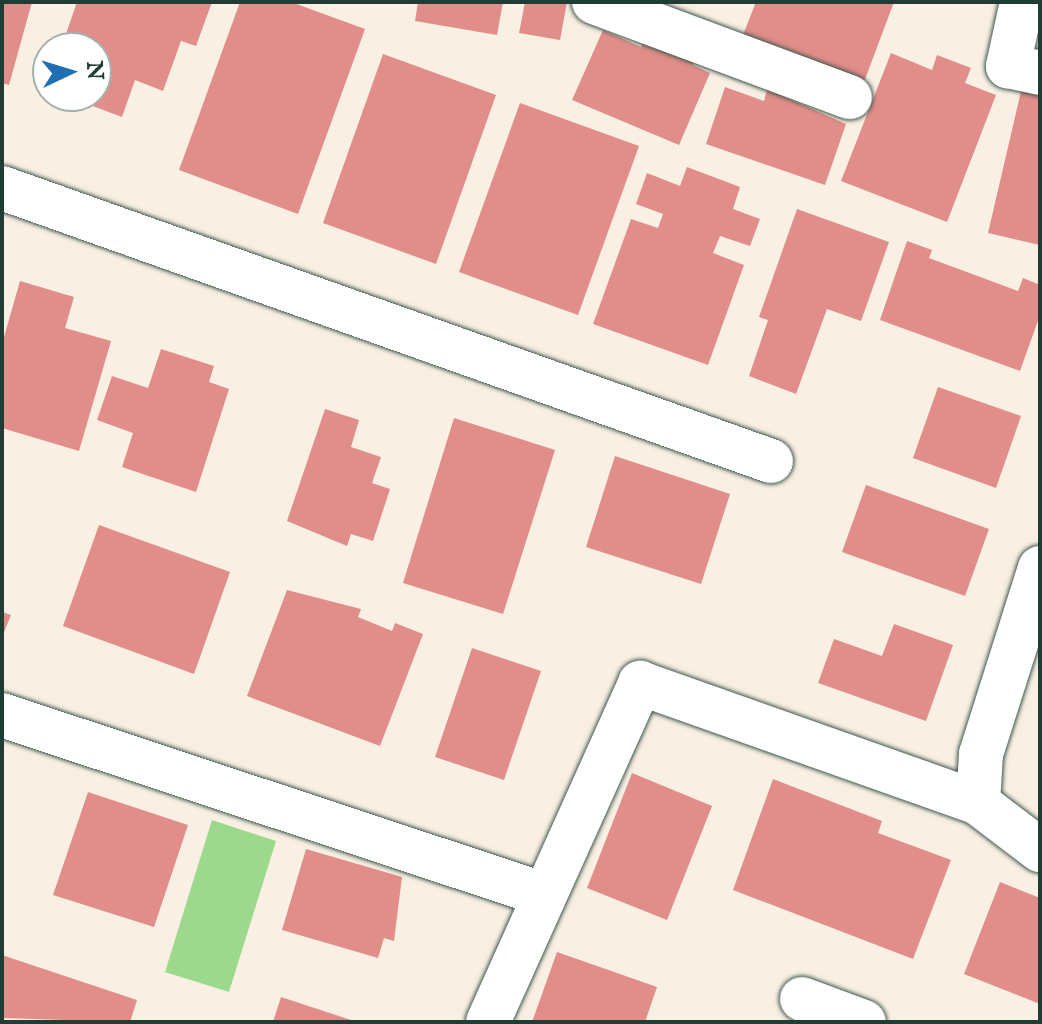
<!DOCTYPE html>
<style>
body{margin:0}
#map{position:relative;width:1042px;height:1024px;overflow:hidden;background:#f9f0e3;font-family:"IM FELL English",serif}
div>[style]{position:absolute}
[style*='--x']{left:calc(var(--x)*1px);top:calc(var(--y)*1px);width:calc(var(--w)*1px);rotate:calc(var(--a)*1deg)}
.green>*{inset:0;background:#9dd98d}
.building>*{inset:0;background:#e18d89}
.roads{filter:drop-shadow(0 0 2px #40584e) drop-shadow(0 0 2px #40584e)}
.street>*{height:44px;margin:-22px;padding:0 22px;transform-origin:22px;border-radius:22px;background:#fff}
span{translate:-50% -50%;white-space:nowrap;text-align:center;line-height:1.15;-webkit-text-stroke:7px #fff;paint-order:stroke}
.frame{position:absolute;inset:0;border:4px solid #1f3d34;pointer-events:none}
.north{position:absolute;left:32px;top:32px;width:80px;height:80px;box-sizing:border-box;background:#fff;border:2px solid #a5b1ae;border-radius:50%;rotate:86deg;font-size:22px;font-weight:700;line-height:32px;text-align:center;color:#1f3d34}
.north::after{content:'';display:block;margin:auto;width:28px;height:36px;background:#1f6fb2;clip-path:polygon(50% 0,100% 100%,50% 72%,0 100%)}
</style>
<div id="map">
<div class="green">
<div style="clip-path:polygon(212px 820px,276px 841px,229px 992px,165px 972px)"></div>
</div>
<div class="building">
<div style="clip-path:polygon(2px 2px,32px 2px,9px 85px,2px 83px)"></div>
<div style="clip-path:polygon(77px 2px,212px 2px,196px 46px,181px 41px,163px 91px,135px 80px,122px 117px,66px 96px,96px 96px,96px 48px,61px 48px)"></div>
<div style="clip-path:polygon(240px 2px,291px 2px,365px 29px,298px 214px,179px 170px)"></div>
<div style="clip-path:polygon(418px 2px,503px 2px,497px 35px,415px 21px)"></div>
<div style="clip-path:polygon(525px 2px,567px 2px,560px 40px,519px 33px)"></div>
<div style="clip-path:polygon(756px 2px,894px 2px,864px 82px,743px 35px)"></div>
<div style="clip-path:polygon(603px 30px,641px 47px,645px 36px,696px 58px,693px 65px,710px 73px,679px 145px,572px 100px)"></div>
<div style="clip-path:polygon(891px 53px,932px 70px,937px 55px,971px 68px,965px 83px,996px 95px,947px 222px,841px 181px)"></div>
<div style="clip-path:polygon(383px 54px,496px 95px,436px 264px,323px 223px)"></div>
<div style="clip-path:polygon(725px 87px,764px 101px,767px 89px,846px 124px,825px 185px,706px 144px)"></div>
<div style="clip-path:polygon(1022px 87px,1040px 91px,1040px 245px,988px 233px)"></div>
<div style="clip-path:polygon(520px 103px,639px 146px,578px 315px,459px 272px)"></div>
<div style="clip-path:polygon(687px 167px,740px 187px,733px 209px,760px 219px,750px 246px,720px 236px,713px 253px,744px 265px,708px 365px,593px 324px,631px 219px,658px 228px,663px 214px,636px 204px,647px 173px,680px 186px)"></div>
<div style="clip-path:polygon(797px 209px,889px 242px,861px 321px,827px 309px,796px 394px,749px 376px,768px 320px,759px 317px)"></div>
<div style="clip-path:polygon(907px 241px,932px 250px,929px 258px,1018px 291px,1023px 278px,1040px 285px,1040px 315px,1020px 371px,880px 320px)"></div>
<div style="clip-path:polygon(20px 281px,74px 297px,65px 328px,111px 341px,79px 451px,2px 428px,2px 344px)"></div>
<div style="clip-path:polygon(161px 349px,214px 366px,209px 382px,229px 389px,196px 492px,122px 467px,133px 433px,97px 420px,112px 376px,148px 388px)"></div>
<div style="clip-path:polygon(938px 387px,1021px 416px,996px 488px,913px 458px)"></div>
<div style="clip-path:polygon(325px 409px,359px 420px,351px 447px,381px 457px,372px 483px,390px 489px,373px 541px,351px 534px,347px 546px,287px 521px)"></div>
<div style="clip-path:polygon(454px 418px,555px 450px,503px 614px,403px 583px)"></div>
<div style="clip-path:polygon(615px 456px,730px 494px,701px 584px,586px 547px)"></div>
<div style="clip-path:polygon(866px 485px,989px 529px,965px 596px,842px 552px)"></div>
<div style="clip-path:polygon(99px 525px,230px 572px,194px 674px,63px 626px)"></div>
<div style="clip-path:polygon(287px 590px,361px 609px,358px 617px,392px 631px,395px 623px,423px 634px,380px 746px,247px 696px)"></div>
<div style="clip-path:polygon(2px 612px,11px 615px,2px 637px)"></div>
<div style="clip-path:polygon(894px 624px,953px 645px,926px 721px,818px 683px,834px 639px,882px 656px)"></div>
<div style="clip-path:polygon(472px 648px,541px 671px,504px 780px,435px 757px)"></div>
<div style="clip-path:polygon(632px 773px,712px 806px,667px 920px,587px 888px)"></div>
<div style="clip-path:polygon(773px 779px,882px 821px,878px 833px,951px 860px,913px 959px,733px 890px)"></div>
<div style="clip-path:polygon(88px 792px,188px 825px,154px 927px,53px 895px)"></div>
<div style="clip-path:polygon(306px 849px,402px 877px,394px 941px,384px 938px,378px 958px,282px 930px)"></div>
<div style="clip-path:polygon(1000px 882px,1040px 898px,1040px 1004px,964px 974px)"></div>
<div style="clip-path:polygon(557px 952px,657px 987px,645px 1022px,532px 1022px)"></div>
<div style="clip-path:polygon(2px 955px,137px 1000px,130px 1022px,2px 1018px)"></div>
<div style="clip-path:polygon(281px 997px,354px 1021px,354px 1022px,273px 1022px)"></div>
</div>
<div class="roads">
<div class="street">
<div style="--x:594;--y:2;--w:273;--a:20.4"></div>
<div style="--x:1022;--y:2;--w:66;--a:102.3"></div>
<div style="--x:1008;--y:66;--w:33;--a:12"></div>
<div style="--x:2;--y:188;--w:816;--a:19.55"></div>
<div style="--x:1040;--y:568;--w:195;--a:107.6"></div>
<div style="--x:981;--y:754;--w:49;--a:93.5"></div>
<div style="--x:978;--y:803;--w:78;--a:37.2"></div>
<div style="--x:2;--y:715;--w:569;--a:18.34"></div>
<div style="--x:802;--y:999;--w:66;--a:20.4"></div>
<div style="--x:488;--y:1022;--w:372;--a:-65.8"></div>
<div style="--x:640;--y:683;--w:359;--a:19.5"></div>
</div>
</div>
<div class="frame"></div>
<div class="north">N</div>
</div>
